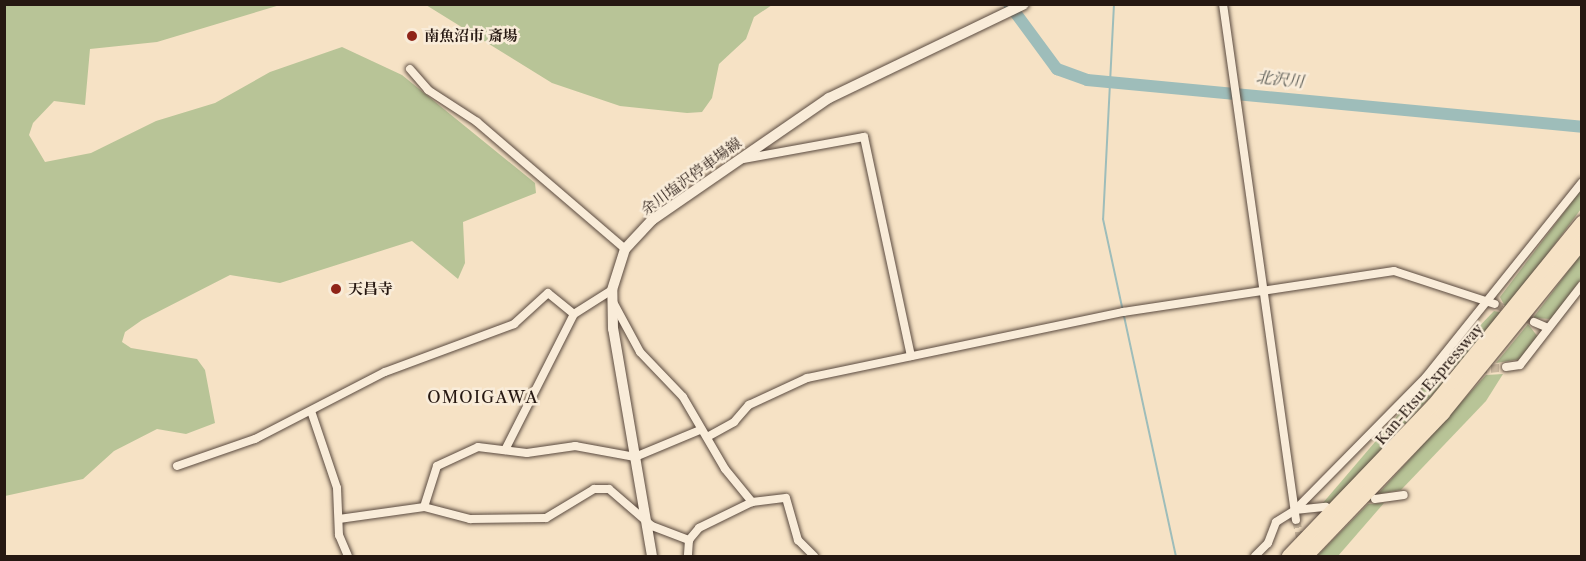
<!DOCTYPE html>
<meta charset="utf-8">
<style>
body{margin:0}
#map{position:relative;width:1586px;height:561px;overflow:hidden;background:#f6e2c5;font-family:"Libre Caslon Text","Noto Serif JP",serif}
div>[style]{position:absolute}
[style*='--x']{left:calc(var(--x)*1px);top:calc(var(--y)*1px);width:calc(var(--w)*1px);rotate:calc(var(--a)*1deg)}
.green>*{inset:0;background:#b8c497}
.stream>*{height:2px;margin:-1px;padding:0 1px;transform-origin:1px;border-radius:1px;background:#9ebdba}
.river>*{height:12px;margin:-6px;padding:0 6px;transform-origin:6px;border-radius:6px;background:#9ebdba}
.minor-tunnel>*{height:8px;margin-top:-4px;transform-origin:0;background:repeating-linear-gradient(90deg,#ccbaa1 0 8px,transparent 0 12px)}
.roads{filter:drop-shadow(0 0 2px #5a4a3f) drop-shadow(0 0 2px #5a4a3f)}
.minor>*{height:8px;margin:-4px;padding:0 4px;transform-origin:4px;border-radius:4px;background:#f9ecd9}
.secondary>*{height:10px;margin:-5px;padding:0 5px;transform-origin:5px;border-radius:5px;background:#f9ecd9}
.motorway>*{height:14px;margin:-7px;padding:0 7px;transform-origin:7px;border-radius:7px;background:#f6e2c5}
.dots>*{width:16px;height:16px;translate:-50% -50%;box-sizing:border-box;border:3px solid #f9ecd9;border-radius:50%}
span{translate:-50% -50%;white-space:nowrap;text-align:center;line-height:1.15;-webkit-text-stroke:5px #f9ecd9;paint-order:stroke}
.poi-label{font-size:15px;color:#261812;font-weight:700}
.left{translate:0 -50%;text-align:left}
.street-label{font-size:15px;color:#261812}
.water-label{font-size:16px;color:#50524d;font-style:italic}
.neighbourhood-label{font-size:16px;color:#261812;letter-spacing:1.5px}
.frame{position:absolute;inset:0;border:6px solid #261812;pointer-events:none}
</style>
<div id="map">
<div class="green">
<div style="clip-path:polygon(5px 4px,280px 5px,157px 42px,90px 49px,85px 105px,54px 101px,33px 123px,29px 135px,45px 162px,91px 153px,156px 121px,215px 103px,270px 72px,342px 47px,402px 75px,535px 183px,536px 193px,463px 222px,465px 263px,458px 279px,412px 241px,280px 283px,230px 275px,142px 320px,125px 332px,122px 342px,131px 348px,197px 359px,205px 370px,215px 423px,186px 434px,157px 429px,114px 451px,83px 479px,5px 496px)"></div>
<div style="clip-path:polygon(426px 5px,772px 5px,754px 17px,746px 39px,719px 64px,712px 98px,702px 112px,687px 113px,620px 106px,552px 83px)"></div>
<div style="clip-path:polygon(1581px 190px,1581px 209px,1508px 307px,1504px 305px,1500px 297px)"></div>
<div style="clip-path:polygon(1581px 254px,1581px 279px,1551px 319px,1533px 318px)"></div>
<div style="clip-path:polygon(1494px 311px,1503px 313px,1455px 371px,1442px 373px,1443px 364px)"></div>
<div style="clip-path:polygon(1528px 324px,1538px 337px,1521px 359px,1496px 363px)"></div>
<div style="clip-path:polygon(1503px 374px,1486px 401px,1401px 490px,1378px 494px,1486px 375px)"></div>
<div style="clip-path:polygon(1444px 382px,1332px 503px,1322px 504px,1422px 387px)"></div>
<div style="clip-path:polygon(1384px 503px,1338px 556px,1317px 556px,1368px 504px)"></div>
</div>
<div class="stream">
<div style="--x:1114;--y:4;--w:215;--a:92.9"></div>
<div style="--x:1103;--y:219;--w:345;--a:77.8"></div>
</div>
<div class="river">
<div style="--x:1009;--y:4;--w:81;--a:53.6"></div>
<div style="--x:1057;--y:69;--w:32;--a:20"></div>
<div style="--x:1087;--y:80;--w:497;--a:5.4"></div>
</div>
<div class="minor-tunnel">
<div style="--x:1495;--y:304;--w:43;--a:24.8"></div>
<div style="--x:1479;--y:370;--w:27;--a:-6"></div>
<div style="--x:1436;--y:375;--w:25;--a:-7"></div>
<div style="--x:1296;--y:520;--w:26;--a:77"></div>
</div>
<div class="roads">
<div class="minor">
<div style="--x:1223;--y:4;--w:521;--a:81.95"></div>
<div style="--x:410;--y:69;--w:28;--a:49"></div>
<div style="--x:428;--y:90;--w:59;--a:33.1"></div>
<div style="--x:477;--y:122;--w:195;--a:40.6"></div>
<div style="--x:743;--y:159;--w:123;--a:-10.3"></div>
<div style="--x:864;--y:137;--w:224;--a:77.9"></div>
<div style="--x:613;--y:302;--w:57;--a:61.6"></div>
<div style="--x:640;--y:352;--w:62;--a:46.3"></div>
<div style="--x:683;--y:397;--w:83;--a:59.7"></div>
<div style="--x:725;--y:469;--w:43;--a:50.7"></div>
<div style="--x:752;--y:502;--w:59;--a:153.9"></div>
<div style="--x:699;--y:528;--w:16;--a:130"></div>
<div style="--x:689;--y:540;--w:16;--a:94"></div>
<div style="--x:1534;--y:322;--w:15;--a:23"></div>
<div style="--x:1506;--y:367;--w:14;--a:-8"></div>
<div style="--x:1520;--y:365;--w:101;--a:-52.2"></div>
<div style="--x:311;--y:411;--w:81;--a:71.3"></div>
<div style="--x:337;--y:488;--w:47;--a:87.6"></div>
<div style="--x:339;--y:535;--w:23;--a:67"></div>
<div style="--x:709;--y:436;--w:29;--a:-29"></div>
<div style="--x:734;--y:422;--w:23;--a:-49"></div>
<div style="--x:749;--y:405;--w:64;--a:-25"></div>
<div style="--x:807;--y:378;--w:323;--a:-11.8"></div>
<div style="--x:1123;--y:312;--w:274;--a:-8.6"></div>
<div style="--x:1394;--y:271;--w:106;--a:18.1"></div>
<div style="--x:505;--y:450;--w:153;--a:-63.1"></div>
<div style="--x:574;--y:314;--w:45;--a:-32.3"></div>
<div style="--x:177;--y:466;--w:83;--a:-19.1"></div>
<div style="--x:255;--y:439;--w:146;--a:-27.3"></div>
<div style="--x:385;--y:372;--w:138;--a:-20.4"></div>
<div style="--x:514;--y:324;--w:46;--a:-42.4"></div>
<div style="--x:548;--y:293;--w:33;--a:39"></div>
<div style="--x:1375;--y:499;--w:29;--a:-8"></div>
<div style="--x:752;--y:502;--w:34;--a:-7"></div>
<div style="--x:786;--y:498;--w:44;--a:74.1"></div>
<div style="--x:798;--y:540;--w:23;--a:45"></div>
<div style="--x:424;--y:507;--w:43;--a:-72.4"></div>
<div style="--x:437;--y:466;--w:45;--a:-24.9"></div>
<div style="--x:478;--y:447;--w:49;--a:7"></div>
<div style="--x:527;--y:453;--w:49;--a:-8.3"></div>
<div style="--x:575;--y:446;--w:61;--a:10.4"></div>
<div style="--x:635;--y:457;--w:70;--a:-22.6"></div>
<div style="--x:1295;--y:510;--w:31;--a:-6"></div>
<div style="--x:339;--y:519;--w:86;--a:-8"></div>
<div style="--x:424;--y:507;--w:48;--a:14.6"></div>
<div style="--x:470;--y:519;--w:76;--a:-0.8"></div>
<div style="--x:546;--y:518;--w:56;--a:-31.1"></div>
<div style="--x:594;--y:489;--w:15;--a:0"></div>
<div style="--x:609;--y:489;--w:57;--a:40.7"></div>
<div style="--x:652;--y:526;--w:40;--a:21"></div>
<div style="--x:1255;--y:556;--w:18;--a:-45"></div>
<div style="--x:1268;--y:543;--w:22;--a:-69"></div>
<div style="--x:1276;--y:522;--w:22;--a:-32"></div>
<div style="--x:1295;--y:510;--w:187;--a:-45.4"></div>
<div style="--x:1426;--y:377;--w:250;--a:-51.3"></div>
</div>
<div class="secondary">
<div style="--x:652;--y:556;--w:230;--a:-99.7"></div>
<div style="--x:613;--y:329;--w:39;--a:-91"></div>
<div style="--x:612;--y:290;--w:43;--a:-72.4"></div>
<div style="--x:625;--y:249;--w:40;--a:-47"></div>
<div style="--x:652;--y:220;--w:215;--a:-34.6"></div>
<div style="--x:829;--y:98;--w:216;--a:-25.7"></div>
</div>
<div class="motorway">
<div style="--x:1289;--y:556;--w:209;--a:-46.2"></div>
<div style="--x:1434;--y:405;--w:235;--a:-50.9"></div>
<div style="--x:1306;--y:556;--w:198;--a:-46.2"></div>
<div style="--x:1443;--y:413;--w:220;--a:-50.9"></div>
</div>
</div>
<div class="dots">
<div style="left:412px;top:36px;background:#8f2418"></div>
<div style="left:336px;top:289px;background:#8f2418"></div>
</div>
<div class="poi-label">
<span class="left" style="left:424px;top:36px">南魚沼市 斎場</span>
<span class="left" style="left:348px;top:289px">天昌寺</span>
</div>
<div class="street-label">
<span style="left:691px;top:176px;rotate:-36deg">余川塩沢停車場線</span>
<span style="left:1429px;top:384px;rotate:-49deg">Kan-Etsu Expressway</span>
</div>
<div class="water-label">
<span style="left:1280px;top:79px;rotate:6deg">北沢川</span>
</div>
<div class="neighbourhood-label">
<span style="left:483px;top:397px">OMOIGAWA</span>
</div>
<div class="frame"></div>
</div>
